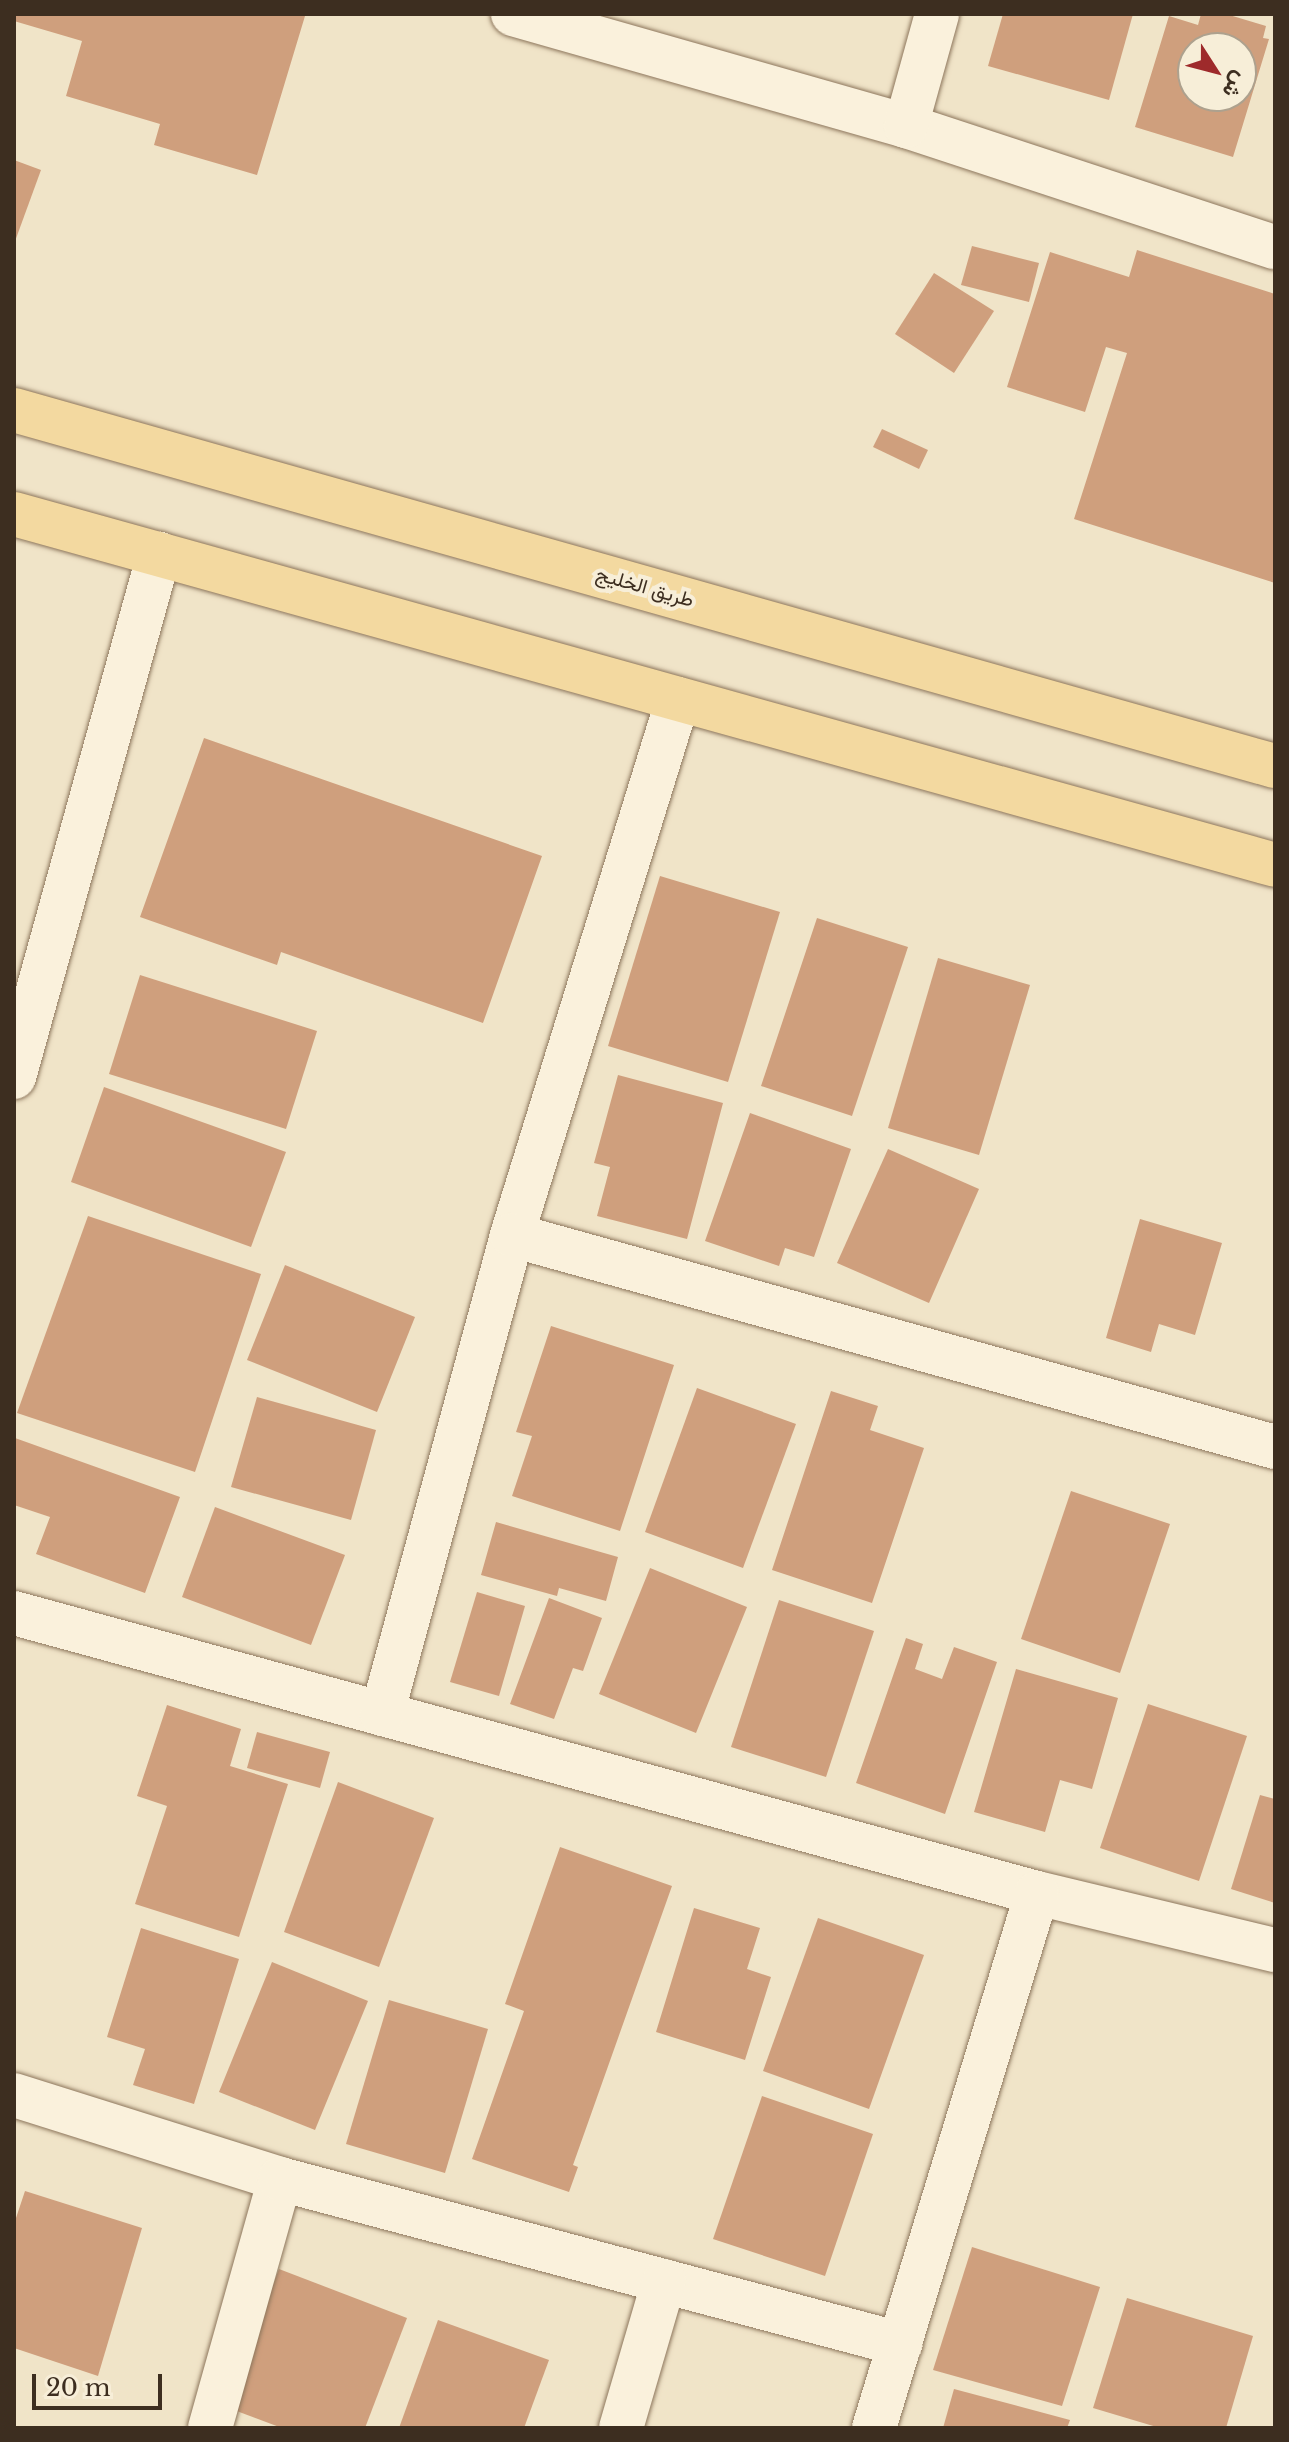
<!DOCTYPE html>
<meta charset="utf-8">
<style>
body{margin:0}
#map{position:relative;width:1289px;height:2442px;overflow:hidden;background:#f0e4c8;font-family:"Libre Baskerville",Vazirmatn,serif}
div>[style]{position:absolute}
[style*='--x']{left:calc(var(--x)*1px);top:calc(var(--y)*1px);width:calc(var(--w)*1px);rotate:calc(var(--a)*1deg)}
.building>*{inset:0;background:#cf9f7d}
.roads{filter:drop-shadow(0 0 2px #8d765c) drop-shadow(0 0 2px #8d765c)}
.minor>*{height:44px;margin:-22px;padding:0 22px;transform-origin:22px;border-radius:22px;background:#faf1dc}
.primary>*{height:44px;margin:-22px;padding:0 22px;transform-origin:22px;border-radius:22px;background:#f3d9a0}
span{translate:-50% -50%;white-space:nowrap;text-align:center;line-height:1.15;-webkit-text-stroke:8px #f7eed8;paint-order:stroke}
.street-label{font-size:20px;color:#3d2e20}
.frame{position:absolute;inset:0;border:16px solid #3d2e20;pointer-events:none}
.north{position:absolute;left:1177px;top:32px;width:80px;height:80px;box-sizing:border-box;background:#f7eed8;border:2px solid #ada18e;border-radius:50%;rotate:126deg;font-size:22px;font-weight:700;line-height:32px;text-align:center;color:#3d2e20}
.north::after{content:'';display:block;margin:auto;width:28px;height:36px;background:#9e2a2b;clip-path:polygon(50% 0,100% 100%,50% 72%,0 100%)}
.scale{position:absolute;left:32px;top:2374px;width:130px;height:36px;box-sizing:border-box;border:4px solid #3d2e20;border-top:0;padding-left:10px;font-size:24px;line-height:28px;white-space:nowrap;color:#3d2e20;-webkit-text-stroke:6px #f7eed8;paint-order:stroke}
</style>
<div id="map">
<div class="building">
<div style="clip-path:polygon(16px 14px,305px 16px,257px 175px,154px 145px,160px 124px,66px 96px,82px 41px,14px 21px)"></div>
<div style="clip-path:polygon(1003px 14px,1133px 14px,1109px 100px,988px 66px)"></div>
<div style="clip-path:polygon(evenodd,1201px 14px,1226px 14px,1266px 26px,1263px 38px,1269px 39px,1233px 157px,1135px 127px,1169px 16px,1198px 25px,1201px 14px,1193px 48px,1241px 48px,1241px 96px,1193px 96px,1193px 48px)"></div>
<div style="clip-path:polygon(14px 160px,41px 170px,14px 244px)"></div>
<div style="clip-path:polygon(972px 246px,1039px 263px,1029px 302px,961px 285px)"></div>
<div style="clip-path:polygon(1137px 250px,1275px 294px,1275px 583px,1074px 519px,1127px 353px,1106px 347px,1085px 412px,1007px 387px,1050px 252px,1129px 277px)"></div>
<div style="clip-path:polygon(934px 273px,994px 311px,954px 373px,895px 334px)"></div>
<div style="clip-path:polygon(882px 429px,928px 450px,919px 469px,873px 447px)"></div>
<div style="clip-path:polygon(204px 738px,542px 856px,483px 1023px,281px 952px,277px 965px,140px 917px)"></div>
<div style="clip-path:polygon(660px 876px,780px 912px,728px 1082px,608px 1046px)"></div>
<div style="clip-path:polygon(817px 918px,908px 947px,852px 1116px,761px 1086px)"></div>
<div style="clip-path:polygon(938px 958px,1030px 985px,979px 1155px,888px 1128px)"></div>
<div style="clip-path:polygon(140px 975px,317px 1031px,286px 1129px,109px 1074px)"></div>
<div style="clip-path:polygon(618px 1075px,723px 1103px,687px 1239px,597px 1216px,610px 1167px,594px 1163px)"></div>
<div style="clip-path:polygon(104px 1087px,286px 1152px,251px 1247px,71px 1182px)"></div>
<div style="clip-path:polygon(750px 1113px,851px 1149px,814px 1257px,785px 1248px,779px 1266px,705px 1241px)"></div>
<div style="clip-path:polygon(888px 1149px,979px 1189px,929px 1303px,837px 1263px)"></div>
<div style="clip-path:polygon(88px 1216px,261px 1274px,195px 1472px,17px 1413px)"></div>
<div style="clip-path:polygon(1140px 1219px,1222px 1243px,1195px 1335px,1159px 1324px,1151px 1352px,1106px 1338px)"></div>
<div style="clip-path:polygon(285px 1265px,415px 1317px,377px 1412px,247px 1360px)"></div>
<div style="clip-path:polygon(551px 1326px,674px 1365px,620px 1531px,512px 1496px,532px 1436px,516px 1432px)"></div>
<div style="clip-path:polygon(697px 1388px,796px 1424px,743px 1568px,645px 1532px)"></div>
<div style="clip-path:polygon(831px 1391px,878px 1406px,870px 1430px,924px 1448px,872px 1603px,772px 1570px)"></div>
<div style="clip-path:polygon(257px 1397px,376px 1430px,351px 1520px,231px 1487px)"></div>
<div style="clip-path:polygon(15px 1438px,180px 1497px,145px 1593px,36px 1554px,50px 1517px,14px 1505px)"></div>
<div style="clip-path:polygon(1071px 1491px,1170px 1524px,1120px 1673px,1021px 1639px)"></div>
<div style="clip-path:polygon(215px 1507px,345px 1555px,311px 1645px,182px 1597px)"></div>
<div style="clip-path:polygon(496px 1522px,618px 1557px,606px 1601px,559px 1588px,557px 1596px,481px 1575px)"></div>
<div style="clip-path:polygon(650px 1568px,747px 1607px,696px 1733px,599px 1694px)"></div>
<div style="clip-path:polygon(477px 1592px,525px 1606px,499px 1696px,450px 1682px)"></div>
<div style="clip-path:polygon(549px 1598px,602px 1618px,583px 1671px,573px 1668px,554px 1719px,510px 1704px)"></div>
<div style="clip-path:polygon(779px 1600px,874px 1631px,826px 1777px,731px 1747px)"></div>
<div style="clip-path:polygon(906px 1638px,923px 1644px,915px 1669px,942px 1679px,954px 1647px,997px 1662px,945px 1814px,856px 1783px)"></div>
<div style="clip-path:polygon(1016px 1669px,1118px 1698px,1092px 1789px,1060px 1780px,1045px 1832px,974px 1812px)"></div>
<div style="clip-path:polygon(1148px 1704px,1247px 1736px,1199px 1881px,1100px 1848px)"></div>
<div style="clip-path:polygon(167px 1705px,241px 1729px,230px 1766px,288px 1784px,239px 1937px,135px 1904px,167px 1806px,137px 1796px)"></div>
<div style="clip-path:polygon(257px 1732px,330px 1752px,320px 1788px,247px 1768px)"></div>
<div style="clip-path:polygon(338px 1782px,434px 1818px,379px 1967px,284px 1932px)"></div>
<div style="clip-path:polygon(1260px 1795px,1275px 1799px,1275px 1903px,1231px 1889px)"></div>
<div style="clip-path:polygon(560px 1847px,672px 1886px,573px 2165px,578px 2167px,569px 2192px,472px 2159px,524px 2011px,505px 2004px)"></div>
<div style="clip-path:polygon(694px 1908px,760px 1928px,747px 1969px,771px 1977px,745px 2060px,656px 2032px)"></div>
<div style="clip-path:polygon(818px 1918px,924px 1955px,869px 2109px,763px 2071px)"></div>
<div style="clip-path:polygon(141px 1928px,239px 1959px,194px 2104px,133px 2085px,145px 2049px,107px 2037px)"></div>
<div style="clip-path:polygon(272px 1962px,368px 2001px,315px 2130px,219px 2092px)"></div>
<div style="clip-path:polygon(389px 2000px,488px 2029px,445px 2173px,346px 2144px)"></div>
<div style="clip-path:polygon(762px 2096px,873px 2134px,825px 2276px,713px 2239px)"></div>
<div style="clip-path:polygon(25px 2191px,142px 2228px,98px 2376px,14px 2348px,14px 2224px)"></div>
<div style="clip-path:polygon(972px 2247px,1100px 2287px,1062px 2406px,933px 2370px)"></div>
<div style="clip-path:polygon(279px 2269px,407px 2318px,365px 2428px,282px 2428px,226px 2407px)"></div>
<div style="clip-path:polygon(1127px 2298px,1253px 2336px,1226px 2428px,1160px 2428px,1093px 2408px)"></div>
<div style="clip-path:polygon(438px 2320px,549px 2360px,524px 2428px,399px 2428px)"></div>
<div style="clip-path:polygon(954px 2389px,1070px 2420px,1067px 2428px,943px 2428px)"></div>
</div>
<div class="roads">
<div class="minor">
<div style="--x:513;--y:14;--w:409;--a:15.9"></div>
<div style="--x:906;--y:126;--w:388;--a:18.2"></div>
<div style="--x:906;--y:126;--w:116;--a:-74.5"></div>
<div style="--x:14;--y:1077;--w:543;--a:-74.5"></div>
<div style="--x:512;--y:1235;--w:561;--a:-72.79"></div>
<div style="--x:14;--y:1613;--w:1061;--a:15.31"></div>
<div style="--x:1037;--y:1893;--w:245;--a:13.5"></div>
<div style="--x:382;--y:1714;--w:496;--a:-74.8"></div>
<div style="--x:512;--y:1235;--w:792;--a:15.53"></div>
<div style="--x:14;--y:2095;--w:279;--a:17.5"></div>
<div style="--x:280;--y:2179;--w:259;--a:105.7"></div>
<div style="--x:280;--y:2179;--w:642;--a:14.9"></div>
<div style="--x:621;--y:2428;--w:153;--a:-73.7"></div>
<div style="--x:874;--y:2428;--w:559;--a:-73.06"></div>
</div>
<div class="primary">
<div style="--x:14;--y:410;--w:1310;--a:15.77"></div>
<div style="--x:14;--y:514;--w:1309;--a:15.55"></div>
</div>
</div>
<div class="street-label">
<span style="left:645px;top:587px;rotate:16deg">طريق الخليج</span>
</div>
<div class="frame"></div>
<div class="north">ش</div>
<div class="scale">20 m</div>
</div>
